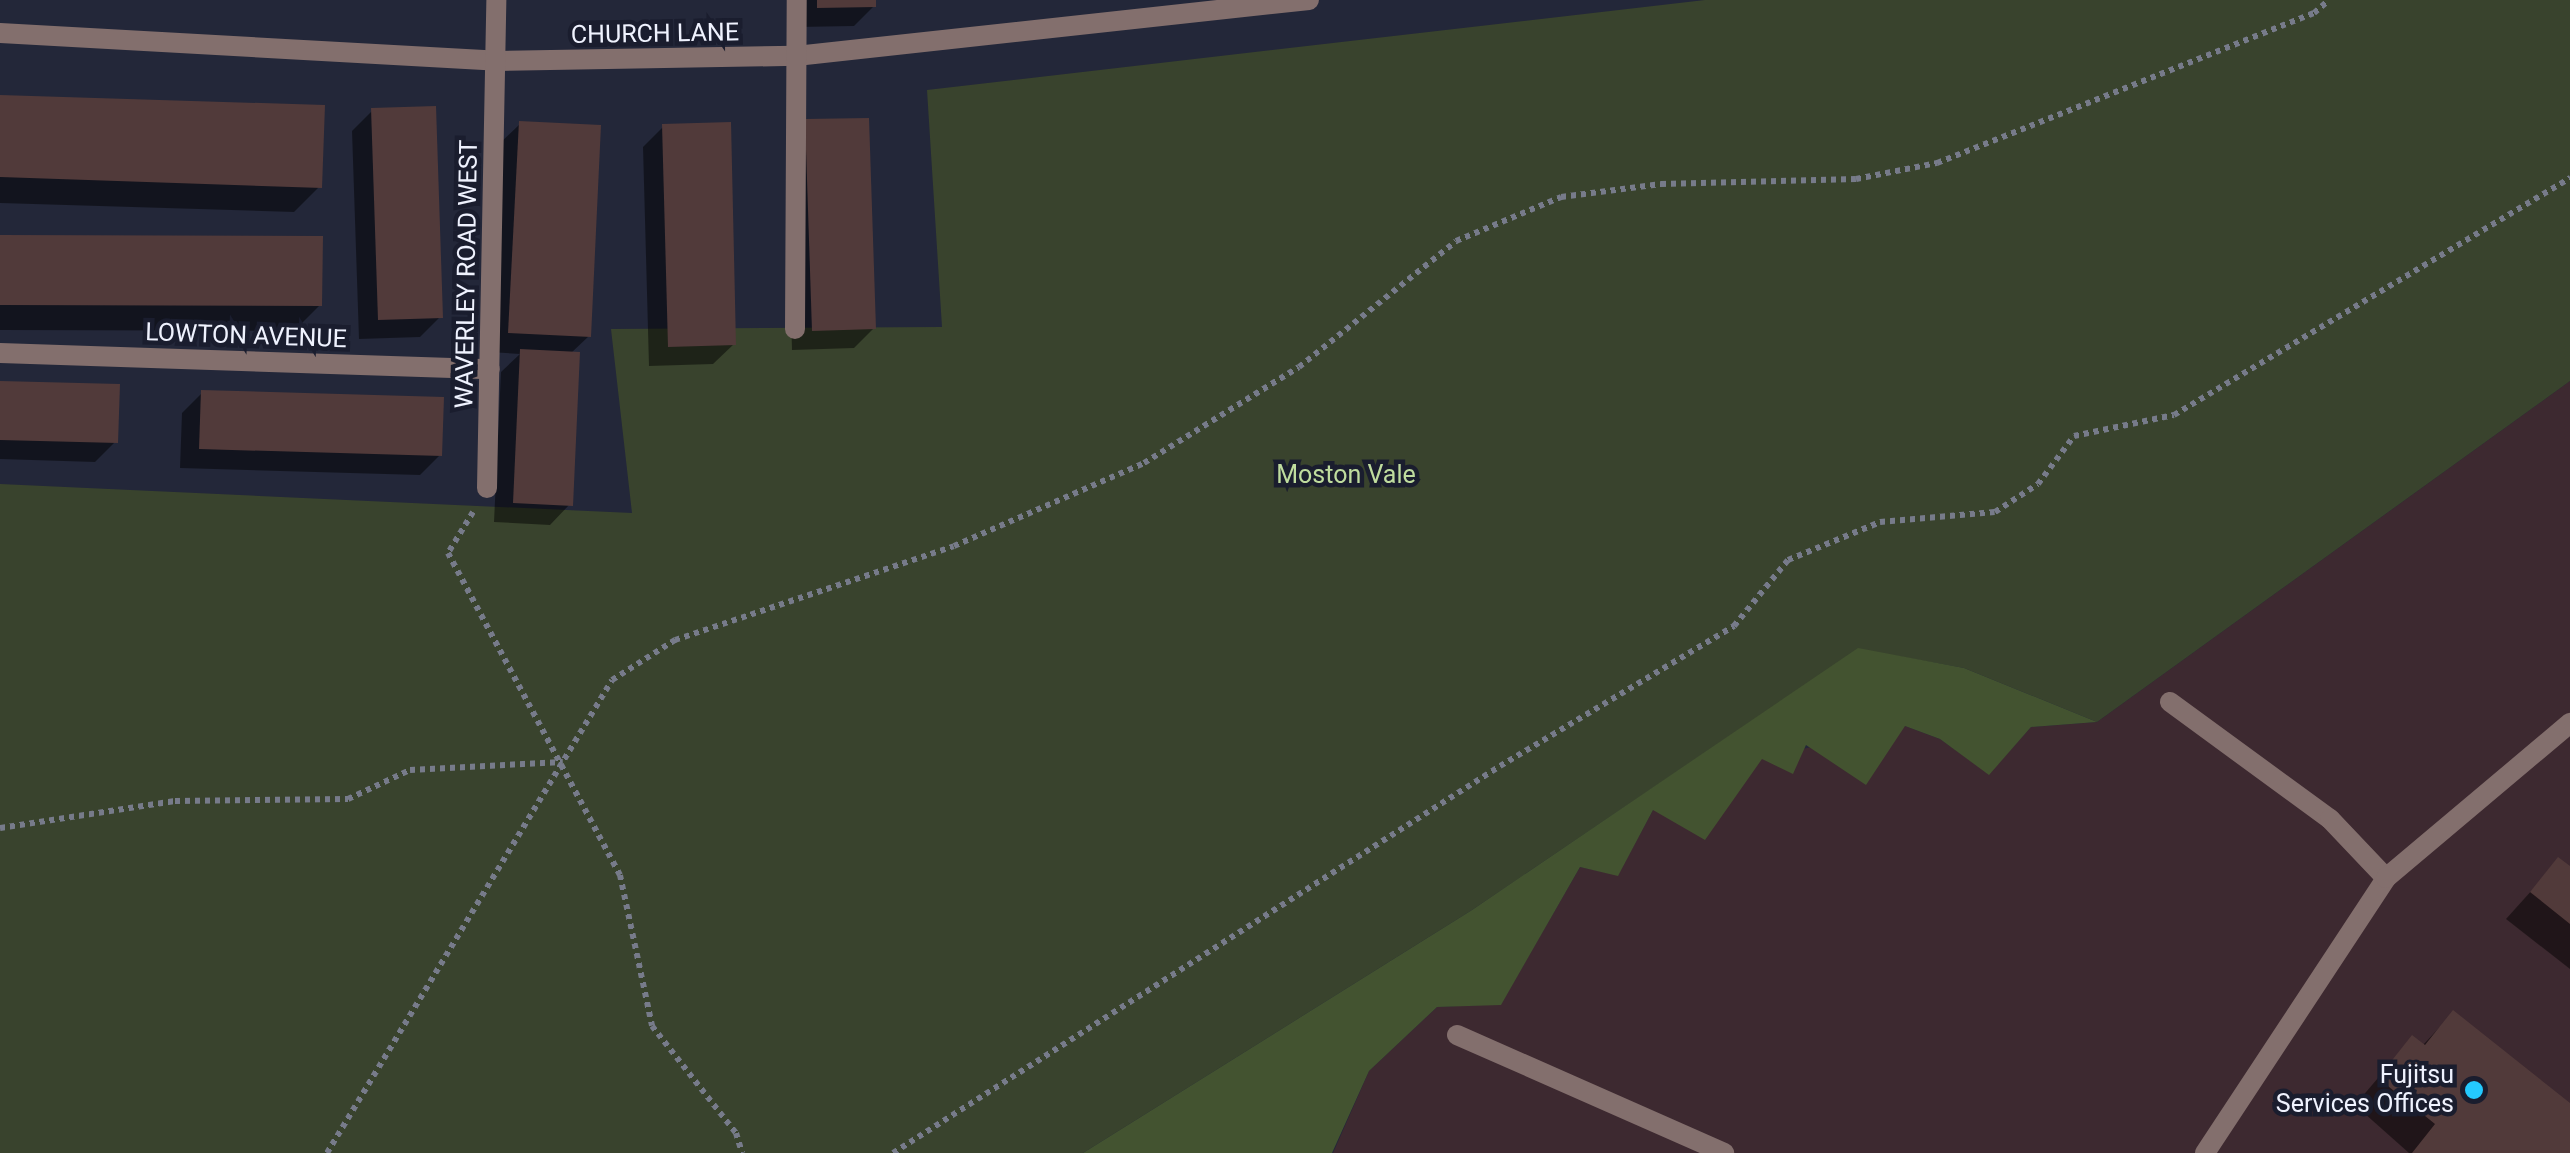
<!DOCTYPE html>
<style>
body{margin:0}
#map{position:relative;width:2570px;height:1153px;overflow:hidden;background:#232739;font-family:Roboto,sans-serif}
div>[style]{position:absolute}
[style*='--x']{left:calc(var(--x)*1px);top:calc(var(--y)*1px);width:calc(var(--w)*1px);rotate:calc(var(--a)*1deg)}
.commercial>*{inset:0;background:#3d2930}
.green>*{inset:0;background:#39432d}
.forest>*{inset:0;background:#435330}
.shadow>*{inset:0;background:#0007}
.building>*{inset:0;background:#513a3a}
.path>*{height:6px;margin-top:-3px;transform-origin:0;background:repeating-linear-gradient(90deg,#777b8a 0 5px,transparent 0 10px)}
.lane>*{height:20px;margin:-10px;padding:0 10px;transform-origin:10px;border-radius:10px;background:#836f6d}
.street>*{height:20px;margin:-10px;padding:0 10px;transform-origin:10px;border-radius:10px;background:#836f6d}
.dots>*{width:28px;height:28px;translate:-50% -50%;box-sizing:border-box;border:5px solid #1a1d2e;border-radius:50%}
span{translate:-50% -50%;white-space:nowrap;text-align:center;line-height:1.15;-webkit-text-stroke:9px #1a1d2e;paint-order:stroke}
.street-label{font-size:25px;color:#eff2fe}
.park-label{font-size:25px;color:#bfdc9e}
.poi-label{font-size:25px;color:#eff2fe}
.right{translate:-100% -50%;text-align:right}
</style>
<div id="map">
<div class="commercial">
<div style="clip-path:polygon(2570px 381px,2570px 1153px,1333px 1153px,1369px 1071px,1437px 1007px,1501px 1004px,1580px 867px,1618px 875px,1653px 810px,1763px 758px,1905px 726px,1940px 739px,1989px 774px,2031px 727px,2097px 722px)"></div>
</div>
<div class="green">
<div style="clip-path:polygon(1705px 0,2570px 0,2570px 381px,2097px 722px,1964px 668px,1858px 649px,1472px 910px,1083px 1153px,0 1153px,0 484px,632px 513px,611px 329px,942px 327px,927px 90px)"></div>
</div>
<div class="forest">
<div style="clip-path:polygon(1858px 648px,1964px 668px,2097px 722px,2031px 727px,1989px 775px,1940px 739px,1905px 726px,1866px 785px,1806px 745px,1793px 774px,1762px 759px,1705px 840px,1653px 810px,1618px 876px,1580px 867px,1501px 1005px,1437px 1007px,1369px 1071px,1332px 1153px,1083px 1153px,1472px 910px)"></div>
</div>
<div class="shadow">
<div style="clip-path:polygon(798px 0,874px 0,874px 6px,854px 26px,798px 27px)"></div>
<div style="clip-path:polygon(0 97px,319px 187px,294px 212px,0 203px)"></div>
<div style="clip-path:polygon(372px 111px,440px 317px,420px 337px,359px 339px,352px 131px)"></div>
<div style="clip-path:polygon(806px 122px,874px 328px,854px 348px,792px 350px,786px 142px)"></div>
<div style="clip-path:polygon(520px 124px,589px 336px,570px 354px,570px 504px,550px 525px,494px 522px,501px 372px,520px 354px,489px 352px,499px 144px)"></div>
<div style="clip-path:polygon(663px 127px,734px 344px,713px 364px,649px 366px,643px 147px)"></div>
<div style="clip-path:polygon(0 237px,320px 305px,294px 331px,0 330px)"></div>
<div style="clip-path:polygon(0 383px,115px 442px,95px 462px,0 459px)"></div>
<div style="clip-path:polygon(202px 393px,440px 455px,420px 475px,180px 468px,182px 413px)"></div>
<div style="clip-path:polygon(2559px 860px,2570px 867px,2570px 969px,2506px 919px)"></div>
<div style="clip-path:polygon(2453px 1013px,2570px 1106px,2570px 1153px,2409px 1153px,2355px 1105px,2412px 1038px,2422px 1046px)"></div>
</div>
<div class="building">
<div style="clip-path:polygon(817px 0,876px 0,876px 7px,817px 8px)"></div>
<div style="clip-path:polygon(0 95px,325px 105px,322px 188px,0 177px)"></div>
<div style="clip-path:polygon(436px 106px,443px 318px,378px 320px,371px 108px)"></div>
<div style="clip-path:polygon(869px 118px,876px 329px,812px 331px,805px 119px)"></div>
<div style="clip-path:polygon(519px 121px,601px 125px,591px 337px,508px 333px)"></div>
<div style="clip-path:polygon(731px 122px,736px 345px,668px 347px,662px 124px)"></div>
<div style="clip-path:polygon(0 235px,323px 236px,322px 306px,0 305px)"></div>
<div style="clip-path:polygon(520px 349px,580px 352px,573px 506px,513px 503px)"></div>
<div style="clip-path:polygon(0 381px,120px 384px,118px 443px,0 440px)"></div>
<div style="clip-path:polygon(201px 390px,444px 397px,442px 456px,199px 449px)"></div>
<div style="clip-path:polygon(2558px 857px,2570px 866px,2570px 924px,2530px 892px)"></div>
<div style="clip-path:polygon(2453px 1010px,2570px 1103px,2570px 1153px,2412px 1153px,2435px 1124px,2378px 1078px,2412px 1035px,2425px 1045px)"></div>
</div>
<div class="path">
<div style="--x:473;--y:512;--w:48;--a:121.4"></div>
<div style="--x:448;--y:553;--w:365;--a:61.9"></div>
<div style="--x:620;--y:875;--w:154;--a:78"></div>
<div style="--x:652;--y:1026;--w:136;--a:51.9"></div>
<div style="--x:736;--y:1133;--w:21;--a:73"></div>
<div style="--x:0;--y:828;--w:177;--a:-8.8"></div>
<div style="--x:175;--y:801;--w:173;--a:-0.7"></div>
<div style="--x:348;--y:799;--w:68;--a:-25.1"></div>
<div style="--x:410;--y:770;--w:153;--a:-3"></div>
<div style="--x:327;--y:1153;--w:552;--a:-58.93"></div>
<div style="--x:612;--y:680;--w:75;--a:-32.4"></div>
<div style="--x:675;--y:640;--w:294;--a:-18.6"></div>
<div style="--x:954;--y:546;--w:207;--a:-23.6"></div>
<div style="--x:1144;--y:463;--w:182;--a:-31.8"></div>
<div style="--x:1299;--y:367;--w:201;--a:-38.7"></div>
<div style="--x:1456;--y:241;--w:114;--a:-22.7"></div>
<div style="--x:1561;--y:197;--w:101;--a:-7.4"></div>
<div style="--x:1661;--y:184;--w:195;--a:-1.5"></div>
<div style="--x:1856;--y:179;--w:83;--a:-11.2"></div>
<div style="--x:1937;--y:163;--w:406;--a:-21.7"></div>
<div style="--x:2314;--y:13;--w:20;--a:-41"></div>
<div style="--x:893;--y:1153;--w:720;--a:-32.52"></div>
<div style="--x:1500;--y:766;--w:273;--a:-30.9"></div>
<div style="--x:1734;--y:626;--w:85;--a:-50.7"></div>
<div style="--x:1788;--y:560;--w:100;--a:-22.4"></div>
<div style="--x:1880;--y:522;--w:115;--a:-5"></div>
<div style="--x:1995;--y:512;--w:51;--a:-33.1"></div>
<div style="--x:2038;--y:484;--w:60;--a:-53.1"></div>
<div style="--x:2074;--y:436;--w:102;--a:-11.9"></div>
<div style="--x:2174;--y:415;--w:462;--a:-30.9"></div>
</div>
<div class="lane">
<div style="--x:2170;--y:702;--w:198;--a:36.2"></div>
<div style="--x:2330;--y:819;--w:81;--a:46.5"></div>
<div style="--x:1457;--y:1035;--w:292;--a:23.8"></div>
<div style="--x:2205;--y:1153;--w:329;--a:-56.6"></div>
<div style="--x:2386;--y:878;--w:241;--a:-40.1"></div>
</div>
<div class="street">
<div style="--x:0;--y:33;--w:498;--a:3.2"></div>
<div style="--x:497;--y:61;--w:299;--a:-1"></div>
<div style="--x:796;--y:56;--w:516;--a:-6.23"></div>
<div style="--x:795;--y:329;--w:329;--a:-89.7"></div>
<div style="--x:0;--y:353;--w:490;--a:1.9"></div>
<div style="--x:487;--y:488;--w:488;--a:-88.9"></div>
</div>
<div class="dots">
<div style="left:2474px;top:1090px;background:#24c9fe"></div>
</div>
<div class="street-label">
<span style="left:655px;top:34px;rotate:-1deg">CHURCH LANE</span>
<span style="left:467px;top:274px;rotate:-89deg">WAVERLEY ROAD WEST</span>
<span style="left:246px;top:336px;rotate:2deg">LOWTON AVENUE</span>
</div>
<div class="park-label">
<span style="left:1346px;top:475px">Moston Vale</span>
</div>
<div class="poi-label">
<span class="right" style="left:2454px;top:1090px">Fujitsu<br>Services Offices</span>
</div>
</div>
